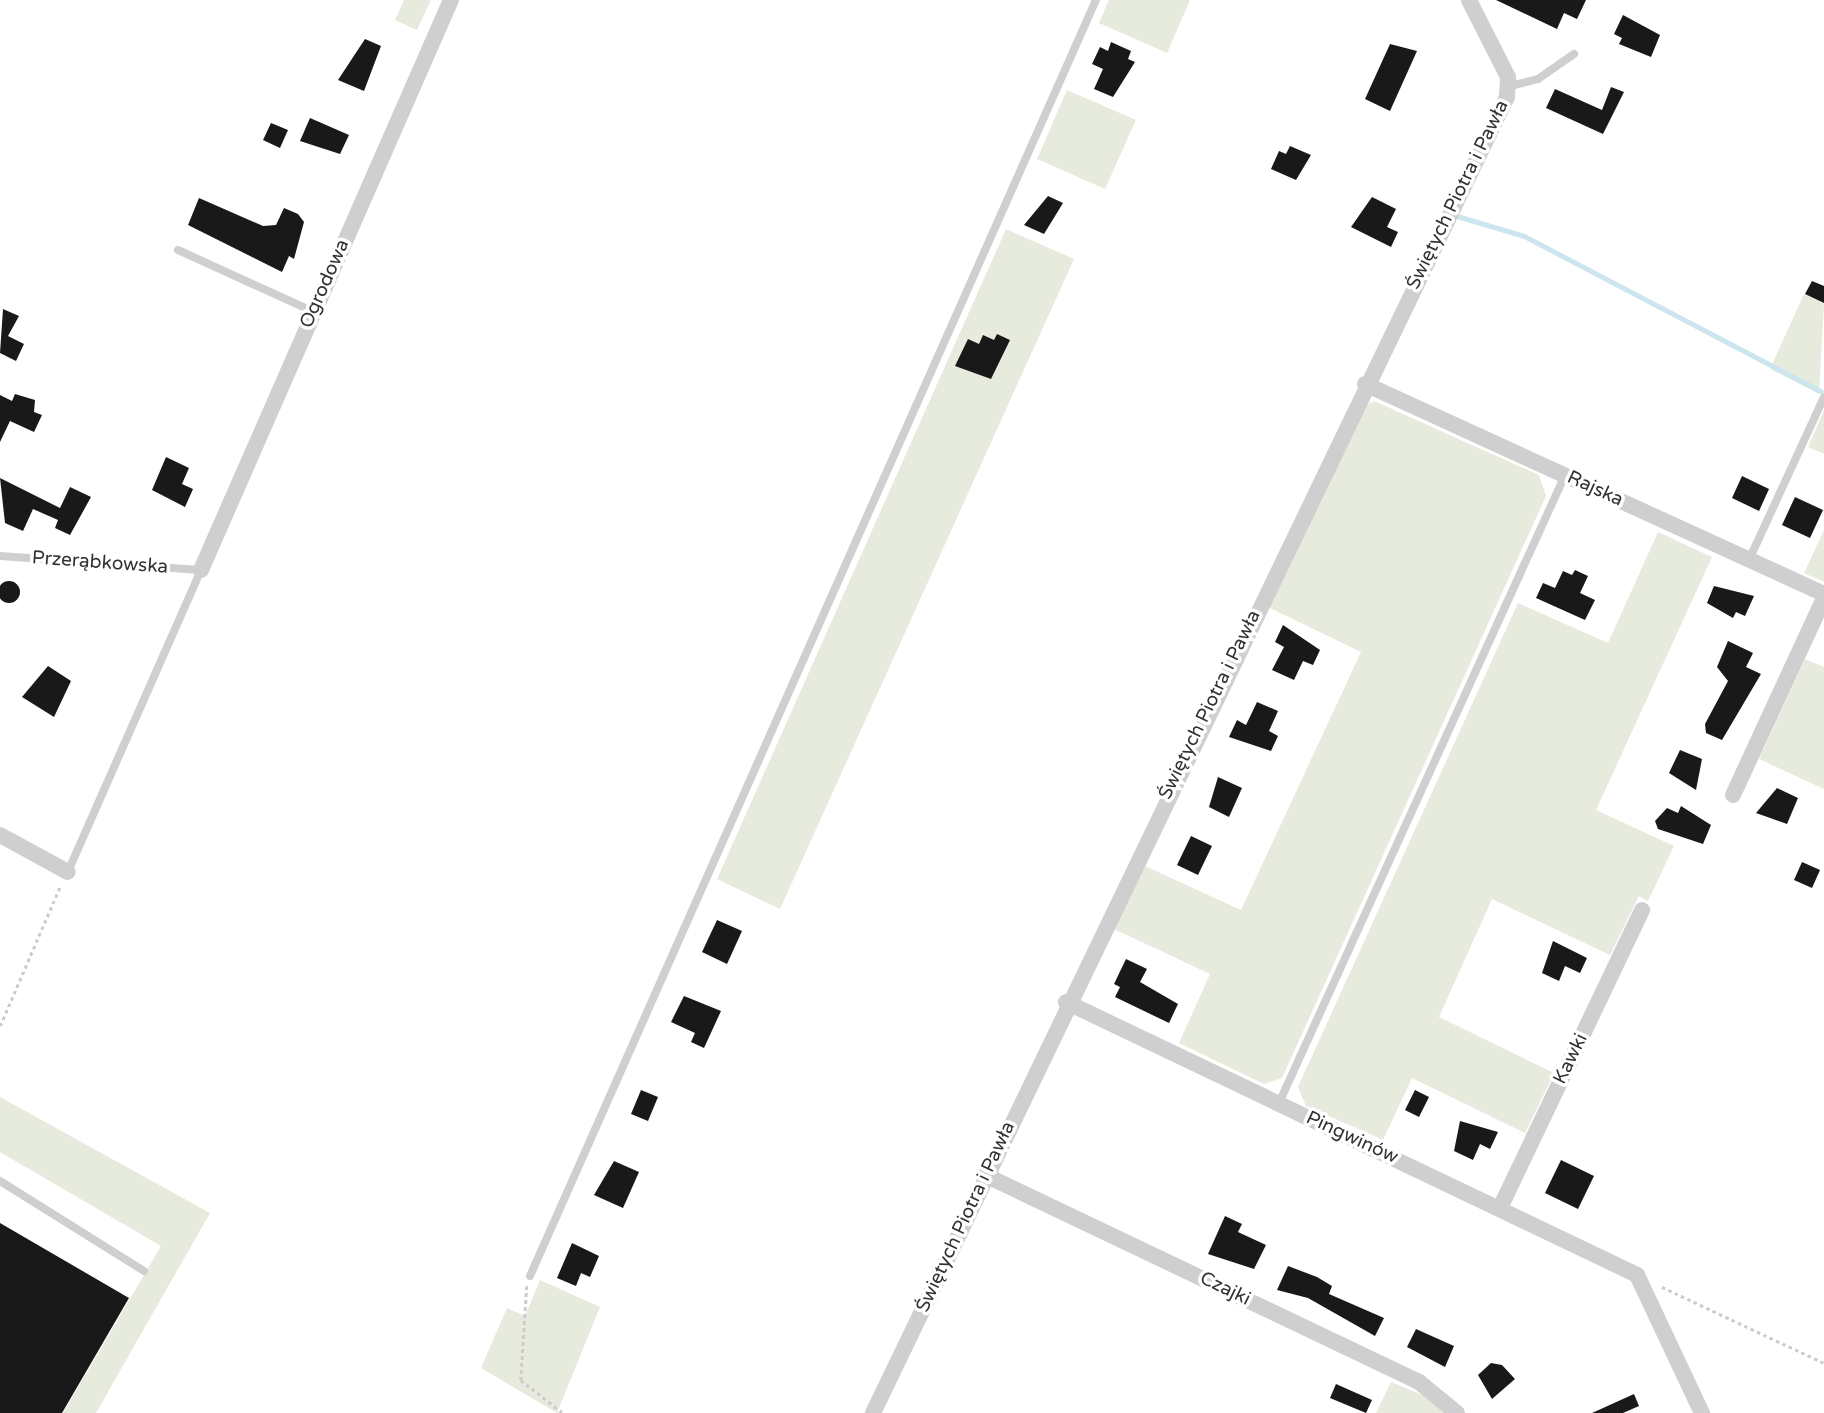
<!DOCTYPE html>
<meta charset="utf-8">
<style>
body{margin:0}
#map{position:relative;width:1824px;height:1413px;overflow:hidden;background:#fff;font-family:"Varela Round",sans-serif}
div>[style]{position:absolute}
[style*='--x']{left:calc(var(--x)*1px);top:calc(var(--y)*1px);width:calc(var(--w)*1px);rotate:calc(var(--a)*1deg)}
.green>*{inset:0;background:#e6ebdd}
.stream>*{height:5px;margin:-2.5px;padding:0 2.5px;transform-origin:2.5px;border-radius:2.5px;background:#cde5ee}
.building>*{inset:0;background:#191919}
.round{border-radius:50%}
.path>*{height:2.5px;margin-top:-1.25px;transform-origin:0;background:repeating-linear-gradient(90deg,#ccc 0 3.5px,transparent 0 7px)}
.lane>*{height:8px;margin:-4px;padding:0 4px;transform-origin:4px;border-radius:4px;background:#cfcfcf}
.street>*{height:16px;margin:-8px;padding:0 8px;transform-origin:8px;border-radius:8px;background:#cfcfcf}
span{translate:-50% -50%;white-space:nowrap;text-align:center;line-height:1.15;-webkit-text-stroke:7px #fff;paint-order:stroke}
.street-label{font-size:19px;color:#323232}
</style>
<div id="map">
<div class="green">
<div style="clip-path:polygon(404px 0,431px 0,417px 30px,395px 20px)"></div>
<div style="clip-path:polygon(1109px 0,1190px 0,1167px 53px,1099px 23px)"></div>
<div style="clip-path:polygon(1067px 90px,1136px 120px,1105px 189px,1037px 159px)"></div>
<div style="clip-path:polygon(1006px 229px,1074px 259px,780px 909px,717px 879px)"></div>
<div style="clip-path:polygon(1804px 294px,1824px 303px,1819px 394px,1770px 369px)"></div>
<div style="clip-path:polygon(1374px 401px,1539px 475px,1546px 496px,1282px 1078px,1264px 1084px,1179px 1043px,1210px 974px,1114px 929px,1145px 866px,1241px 910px,1361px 652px,1266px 606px,1361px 408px)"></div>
<div style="clip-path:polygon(1824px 410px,1824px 454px,1808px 447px)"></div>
<div style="clip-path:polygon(1824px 530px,1824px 582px,1804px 573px)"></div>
<div style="clip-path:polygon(1658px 532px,1712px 557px,1596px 810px,1674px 846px,1648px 901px,1639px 896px,1610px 955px,1492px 899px,1439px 1017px,1554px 1073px,1525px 1133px,1412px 1078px,1383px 1140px,1306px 1106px,1298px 1087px,1518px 603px,1608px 643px)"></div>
<div style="clip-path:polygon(1805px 659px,1824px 667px,1824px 789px,1759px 759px)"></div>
<div style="clip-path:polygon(0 1097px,210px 1213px,96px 1413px,63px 1413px,161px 1246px,0 1152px)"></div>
<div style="clip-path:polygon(540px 1280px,600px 1307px,557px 1413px,481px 1368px,507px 1308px,525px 1316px)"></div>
<div style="clip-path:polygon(1391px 1382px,1435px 1400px,1448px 1413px,1376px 1413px)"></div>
</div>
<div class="stream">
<div style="--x:1457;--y:216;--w:70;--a:16.6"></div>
<div style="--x:1524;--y:236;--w:335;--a:27.6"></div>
</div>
<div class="building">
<div style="clip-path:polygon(1496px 0,1586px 0,1577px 19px,1564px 13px,1557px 29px)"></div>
<div style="clip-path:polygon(1623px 15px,1660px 35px,1651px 57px,1619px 44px,1622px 38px,1614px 34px)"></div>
<div style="clip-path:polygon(365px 39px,381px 46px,364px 91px,338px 80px)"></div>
<div style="clip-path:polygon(1111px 42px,1131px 51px,1128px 59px,1135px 62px,1113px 97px,1094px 89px,1103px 69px,1092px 64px,1100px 47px,1108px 51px)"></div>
<div style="clip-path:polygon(1390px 44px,1417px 51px,1390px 111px,1365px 99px)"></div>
<div style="clip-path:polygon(1611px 87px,1624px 92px,1603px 134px,1546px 108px,1555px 89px,1602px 110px)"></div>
<div style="clip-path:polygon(310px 118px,349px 135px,340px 154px,300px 141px)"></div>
<div style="clip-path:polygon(271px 123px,288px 130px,280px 148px,263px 140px)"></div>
<div style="clip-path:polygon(1290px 146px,1311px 155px,1296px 180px,1271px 169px,1279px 151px,1286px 154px)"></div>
<div style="clip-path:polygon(1048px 196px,1063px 203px,1044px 234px,1024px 225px)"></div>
<div style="clip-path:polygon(1372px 197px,1396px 209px,1387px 227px,1398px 232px,1391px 247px,1351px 227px)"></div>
<div style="clip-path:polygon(199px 198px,263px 226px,276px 225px,284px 208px,298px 214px,304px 222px,294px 259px,289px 256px,282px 272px,188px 225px)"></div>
<div style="clip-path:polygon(1812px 281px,1824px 286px,1824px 303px,1805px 294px)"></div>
<div style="clip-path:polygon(3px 309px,19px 316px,8px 336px,24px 344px,16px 361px,0 353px)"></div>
<div style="clip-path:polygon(997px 334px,1010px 340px,991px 379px,955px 366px,968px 339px,979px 344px,983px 335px,994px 340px)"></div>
<div style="clip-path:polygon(15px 394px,35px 400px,34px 412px,42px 415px,34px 432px,10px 421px,0 442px,0 395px,12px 401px)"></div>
<div style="clip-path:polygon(166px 457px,189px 468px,182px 484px,193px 489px,185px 507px,152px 490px)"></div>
<div style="clip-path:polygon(1742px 476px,1769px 489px,1759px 511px,1732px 498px)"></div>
<div style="clip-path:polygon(0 478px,60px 508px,70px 487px,91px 497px,70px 535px,55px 528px,58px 520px,33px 509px,23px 531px,5px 523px)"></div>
<div style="clip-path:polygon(1795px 497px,1823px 510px,1810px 538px,1782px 525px)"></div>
<div style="clip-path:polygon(1575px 570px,1588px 576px,1580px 593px,1595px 600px,1585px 620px,1536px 598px,1543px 583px,1555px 588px,1563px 571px,1572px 575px)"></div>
<div class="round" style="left:-2px;top:581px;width:22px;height:22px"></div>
<div style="clip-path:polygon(1714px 586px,1754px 596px,1745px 616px,1736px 612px,1733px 618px,1707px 603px)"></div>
<div style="clip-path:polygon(1283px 625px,1320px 650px,1313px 665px,1303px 661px,1294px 680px,1272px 670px,1284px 647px,1275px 642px)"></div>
<div style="clip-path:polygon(1728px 641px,1753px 653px,1746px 667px,1761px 674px,1722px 740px,1706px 733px,1705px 724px,1728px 681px,1717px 667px)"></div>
<div style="clip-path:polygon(48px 666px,71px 681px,54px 717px,22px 697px)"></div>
<div style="clip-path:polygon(1257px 702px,1278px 711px,1269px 731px,1278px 736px,1271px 751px,1229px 737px,1237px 720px,1246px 725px)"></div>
<div style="clip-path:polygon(1680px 750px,1702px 759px,1696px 790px,1669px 773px)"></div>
<div style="clip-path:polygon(1218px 777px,1242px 788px,1229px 817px,1209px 807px)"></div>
<div style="clip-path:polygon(1777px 788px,1798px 798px,1787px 824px,1756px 813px)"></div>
<div style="clip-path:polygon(1681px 806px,1711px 825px,1703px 844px,1658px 829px,1655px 821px,1667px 808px,1678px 813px)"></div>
<div style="clip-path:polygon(1191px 836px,1212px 846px,1198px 875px,1177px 865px)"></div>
<div style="clip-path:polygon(1802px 862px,1820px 870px,1812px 888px,1794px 880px)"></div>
<div style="clip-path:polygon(717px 920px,742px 931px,727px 964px,702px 952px)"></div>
<div style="clip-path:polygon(1553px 941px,1587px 958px,1580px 973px,1565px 966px,1559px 981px,1542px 973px)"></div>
<div style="clip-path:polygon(1126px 959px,1147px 969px,1140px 982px,1178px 1004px,1169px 1023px,1115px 997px,1120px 987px,1114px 984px)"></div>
<div style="clip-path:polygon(684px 996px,721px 1011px,704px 1048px,691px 1042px,695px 1033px,671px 1022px)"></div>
<div style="clip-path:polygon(641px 1090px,658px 1097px,648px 1121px,631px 1114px)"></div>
<div style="clip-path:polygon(1415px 1090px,1429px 1097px,1419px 1117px,1405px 1110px)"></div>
<div style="clip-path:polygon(1460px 1121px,1498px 1132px,1490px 1149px,1480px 1144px,1473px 1160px,1454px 1151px)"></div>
<div style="clip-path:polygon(1561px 1160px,1594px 1176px,1578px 1209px,1545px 1193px)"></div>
<div style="clip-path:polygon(614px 1161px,639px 1172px,623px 1208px,594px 1195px)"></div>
<div style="clip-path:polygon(1225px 1216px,1242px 1224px,1238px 1232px,1266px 1245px,1254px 1269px,1208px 1254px)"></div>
<div style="clip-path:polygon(0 1223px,129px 1298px,62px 1413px,0 1413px)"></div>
<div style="clip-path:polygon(572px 1243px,599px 1256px,590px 1277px,581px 1273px,576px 1286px,557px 1278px)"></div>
<div style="clip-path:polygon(1288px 1266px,1317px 1277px,1332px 1286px,1329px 1294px,1384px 1318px,1375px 1336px,1308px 1298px,1277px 1290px)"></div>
<div style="clip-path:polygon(1416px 1329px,1454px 1346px,1445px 1367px,1407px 1347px)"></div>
<div style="clip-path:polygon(1491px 1363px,1502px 1365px,1515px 1379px,1492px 1399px,1478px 1375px)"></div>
<div style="clip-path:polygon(1336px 1384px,1372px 1400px,1366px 1413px,1330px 1398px)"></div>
<div style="clip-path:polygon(1634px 1394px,1639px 1406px,1623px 1413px,1592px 1413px)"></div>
</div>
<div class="path">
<div style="--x:0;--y:1026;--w:151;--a:-66.7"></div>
<div style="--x:527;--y:1286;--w:94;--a:93.7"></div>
<div style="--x:521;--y:1380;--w:53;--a:38.2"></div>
<div style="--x:1662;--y:1287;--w:179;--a:25.1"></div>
</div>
<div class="lane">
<div style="--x:1510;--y:86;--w:29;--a:-14"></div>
<div style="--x:1538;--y:79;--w:44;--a:-34.8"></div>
<div style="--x:178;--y:250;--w:147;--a:24.5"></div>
<div style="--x:0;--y:556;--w:201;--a:4"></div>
<div style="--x:201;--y:570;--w:330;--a:113.8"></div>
<div style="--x:1749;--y:560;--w:179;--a:-65.3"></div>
<div style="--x:1279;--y:1103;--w:690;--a:-65.51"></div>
<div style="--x:0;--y:1181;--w:170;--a:32"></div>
<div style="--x:530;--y:1276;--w:1396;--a:-66.08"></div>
</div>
<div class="street">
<div style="--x:1365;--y:384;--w:505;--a:24.58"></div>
<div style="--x:201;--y:570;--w:622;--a:-66.32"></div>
<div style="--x:1733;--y:795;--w:217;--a:-65.2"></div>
<div style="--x:0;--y:835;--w:77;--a:28.6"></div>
<div style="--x:1066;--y:1002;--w:633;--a:25.55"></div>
<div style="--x:1637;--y:1275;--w:153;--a:64.8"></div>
<div style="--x:985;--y:1175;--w:481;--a:25.5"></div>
<div style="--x:1419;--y:1382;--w:49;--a:39.2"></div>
<div style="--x:1500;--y:1208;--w:330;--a:-64.5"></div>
<div style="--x:873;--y:1413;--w:1461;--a:-64.28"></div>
<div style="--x:1507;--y:97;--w:20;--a:-87"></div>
<div style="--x:1508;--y:77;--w:86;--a:-116.9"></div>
</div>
<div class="street-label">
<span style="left:1458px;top:195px;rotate:-64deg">Świętych Piotra i Pawła</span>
<span style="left:325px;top:284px;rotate:-66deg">Ogrodowa</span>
<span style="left:1595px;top:489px;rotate:25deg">Rajska</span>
<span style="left:100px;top:563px;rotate:4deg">Przerąbkowska</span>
<span style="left:1210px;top:705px;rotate:-64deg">Świętych Piotra i Pawła</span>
<span style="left:1571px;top:1059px;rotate:-64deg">Kawki</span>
<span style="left:1352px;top:1138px;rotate:25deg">Pingwinów</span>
<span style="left:966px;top:1217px;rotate:-65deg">Świętych Piotra i Pawła</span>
<span style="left:1225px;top:1289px;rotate:26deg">Czajki</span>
</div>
</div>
